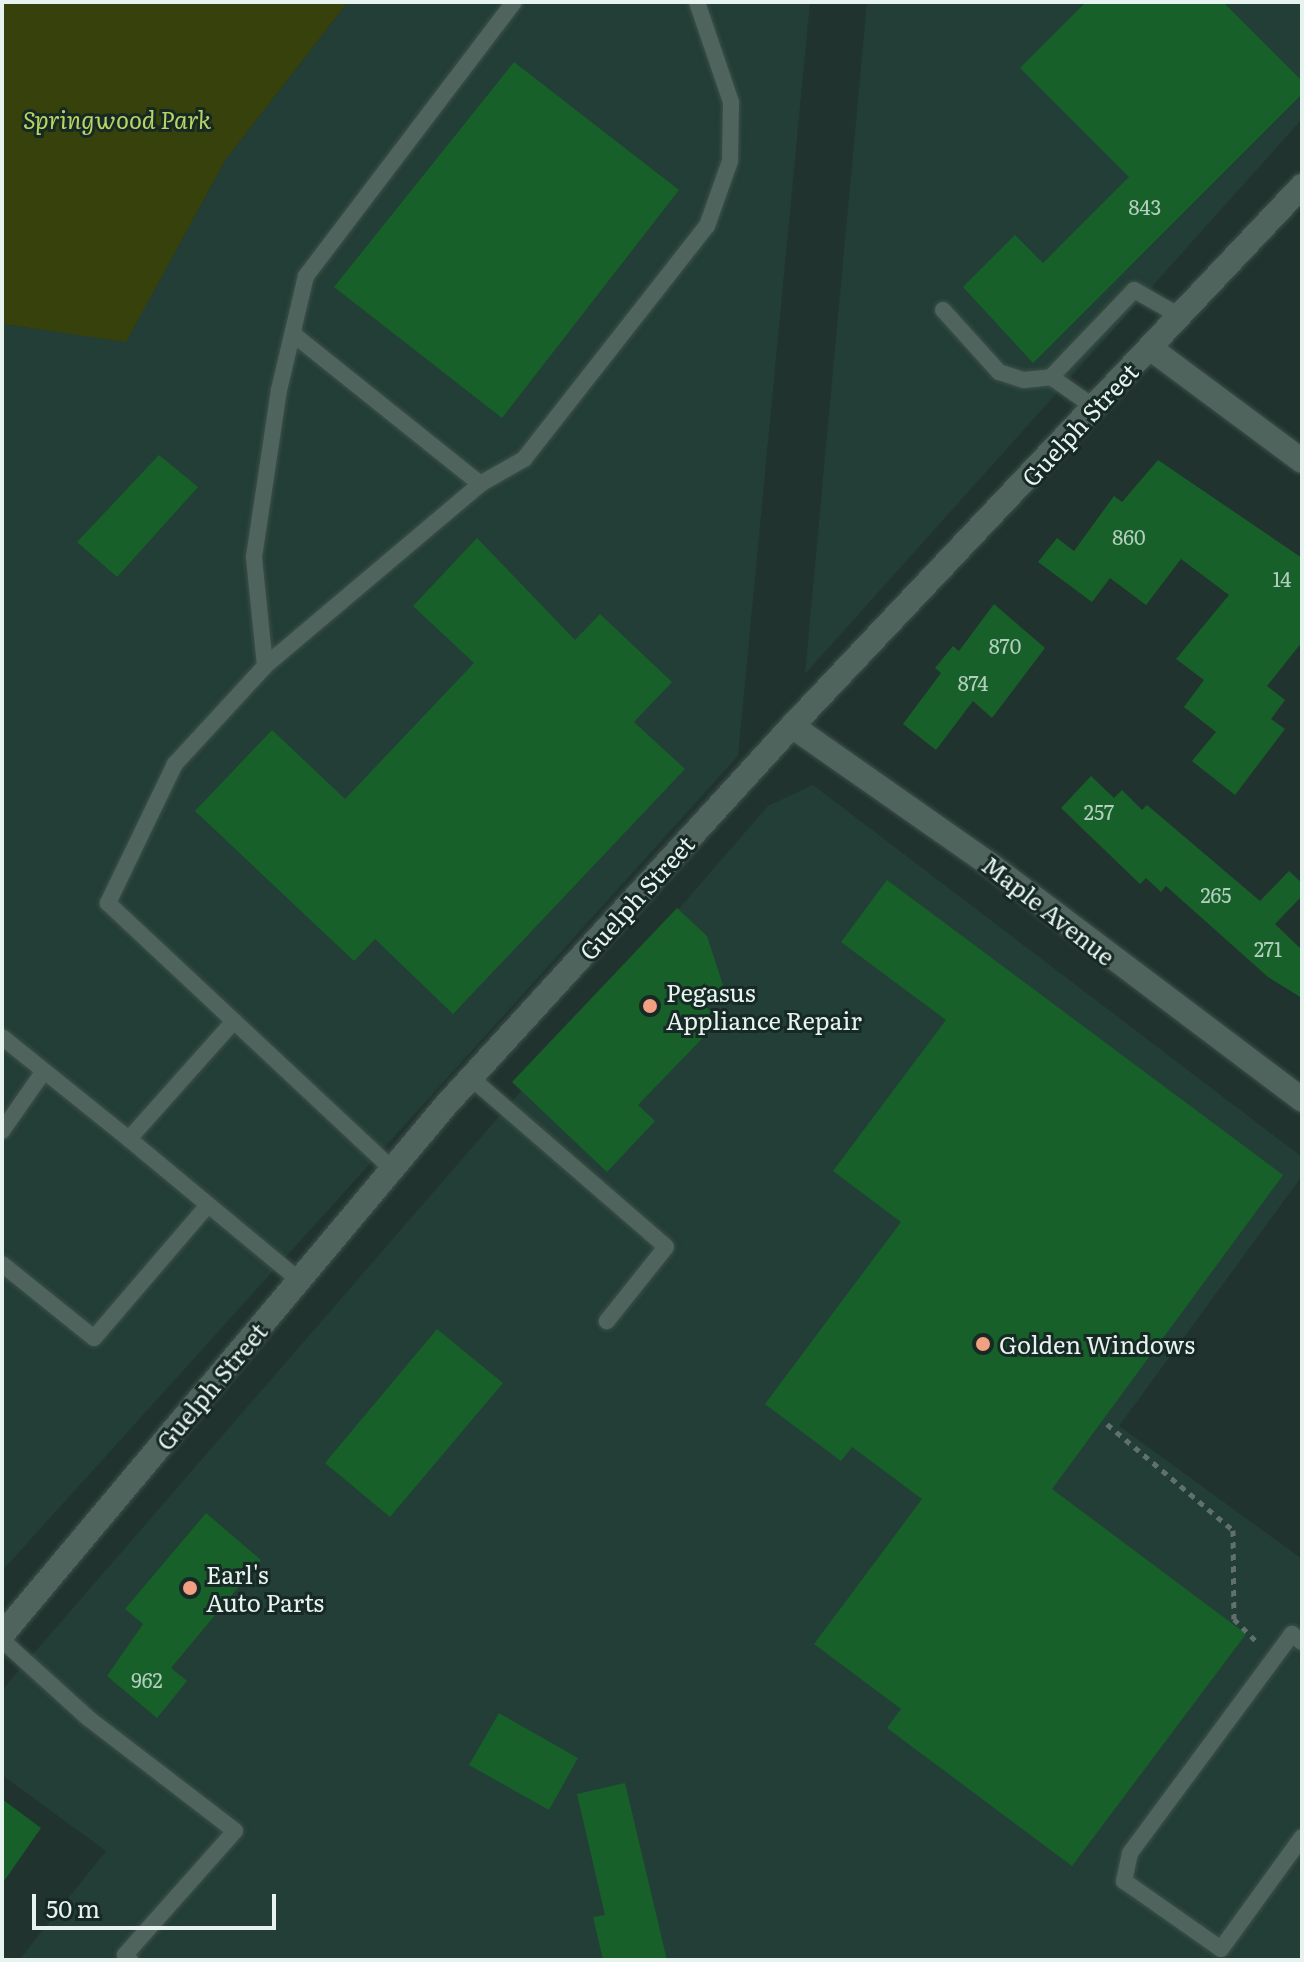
<!DOCTYPE html>
<style>
body{margin:0}
#map{position:relative;width:1304px;height:1962px;overflow:hidden;background:#21332e;font-family:Literata,serif}
div>[style]{position:absolute}
[style*='--x']{left:calc(var(--x)*1px);top:calc(var(--y)*1px);width:calc(var(--w)*1px);rotate:calc(var(--a)*1deg)}
.built>*{inset:0;background:#223e36}
.green>*{inset:0;background:#36410b}
.building>*{inset:0;background:#176029}
.path>*{height:5px;margin-top:-2.5px;transform-origin:0;background:repeating-linear-gradient(90deg,#60706b 0 6px,transparent 0 12px)}
.roads{filter:drop-shadow(0 0 2px #3e4f4a) drop-shadow(0 0 2px #3e4f4a)}
.service>*{height:16px;margin:-8px;padding:0 8px;transform-origin:8px;border-radius:8px;background:#50645e}
.minor>*{height:24px;margin:-12px;padding:0 12px;transform-origin:12px;border-radius:12px;background:#50645e}
.dots>*{width:22px;height:22px;translate:-50% -50%;box-sizing:border-box;border:4px solid #172924;border-radius:50%}
span{translate:-50% -50%;white-space:nowrap;text-align:center;line-height:1.15;-webkit-text-stroke:6px #172924;paint-order:stroke}
.number-label{font-size:20px;color:#b3cebe}
.number-label span{-webkit-text-stroke-width:0}
.park-label{font-size:24px;color:#b9d463;font-style:italic}
.street-label{font-size:24px;color:#e7f3ef}
.poi-label{font-size:24px;color:#e7f3ef}
.left{translate:0 -50%;text-align:left}
.frame{position:absolute;inset:0;border:4px solid #e7f3ef;pointer-events:none}
.scale{position:absolute;left:32px;top:1894px;width:244px;height:36px;box-sizing:border-box;border:4px solid #e7f3ef;border-top:0;padding-left:10px;font-size:24px;line-height:28px;white-space:nowrap;color:#e7f3ef;-webkit-text-stroke:6px #172924;paint-order:stroke}
</style>
<div id="map">
<div class="built">
<div style="clip-path:polygon(348px 2px,810px 2px,738px 756px,2px 1571px,2px 324px,126px 341px,226px 159px)"></div>
<div style="clip-path:polygon(867px 2px,1302px 2px,1302px 119px,805px 674px)"></div>
<div style="clip-path:polygon(813px 785px,1302px 1157px,1302px 1176px,1119px 1426px,1302px 1559px,1302px 1960px,19px 1960px,106px 1851px,2px 1775px,2px 1690px,768px 806px)"></div>
</div>
<div class="green">
<div style="clip-path:polygon(2px 2px,348px 2px,226px 159px,126px 342px,2px 324px)"></div>
</div>
<div class="building">
<div style="clip-path:polygon(1086px 2px,1223px 2px,1302px 81px,1302px 94px,1033px 363px,963px 287px,1015px 235px,1043px 263px,1129px 177px,1020px 68px)"></div>
<div style="clip-path:polygon(514px 62px,679px 190px,502px 418px,334px 287px)"></div>
<div style="clip-path:polygon(159px 455px,198px 487px,117px 577px,77px 542px)"></div>
<div style="clip-path:polygon(1158px 460px,1302px 558px,1302px 642px,1267px 686px,1285px 700px,1271px 719px,1285px 729px,1235px 795px,1192px 761px,1216px 732px,1184px 707px,1204px 680px,1176px 659px,1229px 595px,1181px 559px,1146px 605px,1110px 578px,1092px 602px,1038px 562px,1057px 538px,1074px 551px,1114px 496px,1122px 502px)"></div>
<div style="clip-path:polygon(477px 538px,575px 640px,600px 614px,672px 682px,634px 722px,685px 769px,453px 1014px,375px 939px,354px 961px,195px 811px,272px 730px,345px 799px,474px 663px,413px 606px)"></div>
<div style="clip-path:polygon(994px 604px,1045px 648px,992px 718px,973px 701px,936px 750px,903px 724px,941px 673px,935px 668px,953px 646px,959px 651px)"></div>
<div style="clip-path:polygon(1091px 776px,1114px 798px,1122px 790px,1142px 810px,1147px 805px,1260px 901px,1289px 871px,1302px 883px,1302px 896px,1275px 924px,1302px 950px,1302px 998px,1268px 977px,1166px 886px,1161px 892px,1146px 878px,1140px 884px,1061px 808px)"></div>
<div style="clip-path:polygon(887px 880px,1283px 1175px,1052px 1489px,1246px 1634px,1072px 1866px,887px 1728px,901px 1709px,814px 1644px,922px 1499px,852px 1447px,841px 1461px,765px 1404px,901px 1222px,833px 1171px,946px 1020px,841px 942px)"></div>
<div style="clip-path:polygon(677px 908px,707px 936px,723px 985px,704px 1005px,720px 1020px,638px 1105px,655px 1121px,607px 1172px,512px 1082px)"></div>
<div style="clip-path:polygon(437px 1329px,503px 1383px,390px 1517px,325px 1463px)"></div>
<div style="clip-path:polygon(206px 1513px,261px 1560px,171px 1668px,187px 1681px,157px 1718px,107px 1676px,143px 1624px,125px 1609px)"></div>
<div style="clip-path:polygon(499px 1713px,578px 1758px,549px 1810px,469px 1765px)"></div>
<div style="clip-path:polygon(625px 1783px,667px 1960px,603px 1960px,593px 1917px,605px 1915px,577px 1794px)"></div>
<div style="clip-path:polygon(2px 1799px,41px 1828px,2px 1884px)"></div>
</div>
<div class="path">
<div style="--x:1107;--y:1424;--w:165;--a:40.1"></div>
<div style="--x:1233;--y:1530;--w:89;--a:89.4"></div>
<div style="--x:1234;--y:1619;--w:31;--a:45"></div>
</div>
<div class="roads">
<div class="service">
<div style="--x:943;--y:310;--w:84;--a:47.9"></div>
<div style="--x:999;--y:372;--w:26;--a:18"></div>
<div style="--x:1024;--y:380;--w:27;--a:-6"></div>
<div style="--x:293;--y:334;--w:240;--a:38.7"></div>
<div style="--x:1094;--y:407;--w:52;--a:-145.1"></div>
<div style="--x:1051;--y:377;--w:120;--a:-46.3"></div>
<div style="--x:1134;--y:290;--w:53;--a:29.5"></div>
<div style="--x:265;--y:666;--w:110;--a:-95.8"></div>
<div style="--x:254;--y:557;--w:169;--a:-81.5"></div>
<div style="--x:279;--y:390;--w:117;--a:-76.7"></div>
<div style="--x:306;--y:276;--w:344;--a:-52.8"></div>
<div style="--x:234;--y:1021;--w:158;--a:131.7"></div>
<div style="--x:129;--y:1139;--w:221;--a:39.7"></div>
<div style="--x:2;--y:1037;--w:163;--a:38.8"></div>
<div style="--x:470;--y:1077;--w:259;--a:40.9"></div>
<div style="--x:666;--y:1247;--w:95;--a:128.6"></div>
<div style="--x:2;--y:1131;--w:73;--a:-55"></div>
<div style="--x:392;--y:1169;--w:389;--a:-136.9"></div>
<div style="--x:108;--y:903;--w:154;--a:-64.3"></div>
<div style="--x:175;--y:764;--w:133;--a:-47.4"></div>
<div style="--x:265;--y:666;--w:282;--a:-40.2"></div>
<div style="--x:480;--y:484;--w:51;--a:-29.6"></div>
<div style="--x:524;--y:459;--w:296;--a:-51.9"></div>
<div style="--x:707;--y:226;--w:69;--a:-70.5"></div>
<div style="--x:730;--y:161;--w:59;--a:-89"></div>
<div style="--x:731;--y:102;--w:106;--a:-108.8"></div>
<div style="--x:2;--y:1264;--w:118;--a:38.8"></div>
<div style="--x:94;--y:1338;--w:175;--a:-49.4"></div>
<div style="--x:2;--y:1640;--w:116;--a:42.2"></div>
<div style="--x:88;--y:1718;--w:185;--a:37.5"></div>
<div style="--x:235;--y:1831;--w:166;--a:131.6"></div>
<div style="--x:125;--y:1955;--w:7;--a:45"></div>
<div style="--x:1302;--y:1642;--w:13;--a:-141"></div>
<div style="--x:1292;--y:1634;--w:272;--a:126.5"></div>
<div style="--x:1130;--y:1853;--w:29;--a:102"></div>
<div style="--x:1124;--y:1881;--w:118;--a:35"></div>
<div style="--x:1221;--y:1949;--w:138;--a:-54.1"></div>
</div>
<div class="minor">
<div style="--x:1150;--y:348;--w:189;--a:36.6"></div>
<div style="--x:792;--y:726;--w:239;--a:35"></div>
<div style="--x:988;--y:863;--w:393;--a:37"></div>
<div style="--x:2;--y:1635;--w:691;--a:-50.05"></div>
<div style="--x:446;--y:1105;--w:513;--a:-47.61"></div>
<div style="--x:792;--y:726;--w:743;--a:-46.64"></div>
</div>
</div>
<div class="dots">
<div style="left:650px;top:1006px;background:#f39f82"></div>
<div style="left:983px;top:1344px;background:#f39f82"></div>
<div style="left:190px;top:1588px;background:#f39f82"></div>
</div>
<div class="number-label">
<span style="left:1145px;top:206px">843</span>
<span style="left:1129px;top:536px">860</span>
<span style="left:1282px;top:578px">14</span>
<span style="left:1005px;top:645px">870</span>
<span style="left:973px;top:682px">874</span>
<span style="left:1099px;top:811px">257</span>
<span style="left:1216px;top:894px">265</span>
<span style="left:1268px;top:948px">271</span>
<span style="left:147px;top:1679px">962</span>
</div>
<div class="park-label">
<span style="left:117px;top:119px">Springwood Park</span>
</div>
<div class="street-label">
<span style="left:1079px;top:424px;rotate:-47deg">Guelph Street</span>
<span style="left:636px;top:897px;rotate:-48deg">Guelph Street</span>
<span style="left:1049px;top:910px;rotate:38deg">Maple Avenue</span>
<span style="left:211px;top:1386px;rotate:-50deg">Guelph Street</span>
</div>
<div class="poi-label">
<span class="left" style="left:666px;top:1006px">Pegasus<br>Appliance Repair</span>
<span class="left" style="left:999px;top:1344px">Golden Windows</span>
<span class="left" style="left:206px;top:1588px">Earl's<br>Auto Parts</span>
</div>
<div class="frame"></div>
<div class="scale">50 m</div>
</div>
